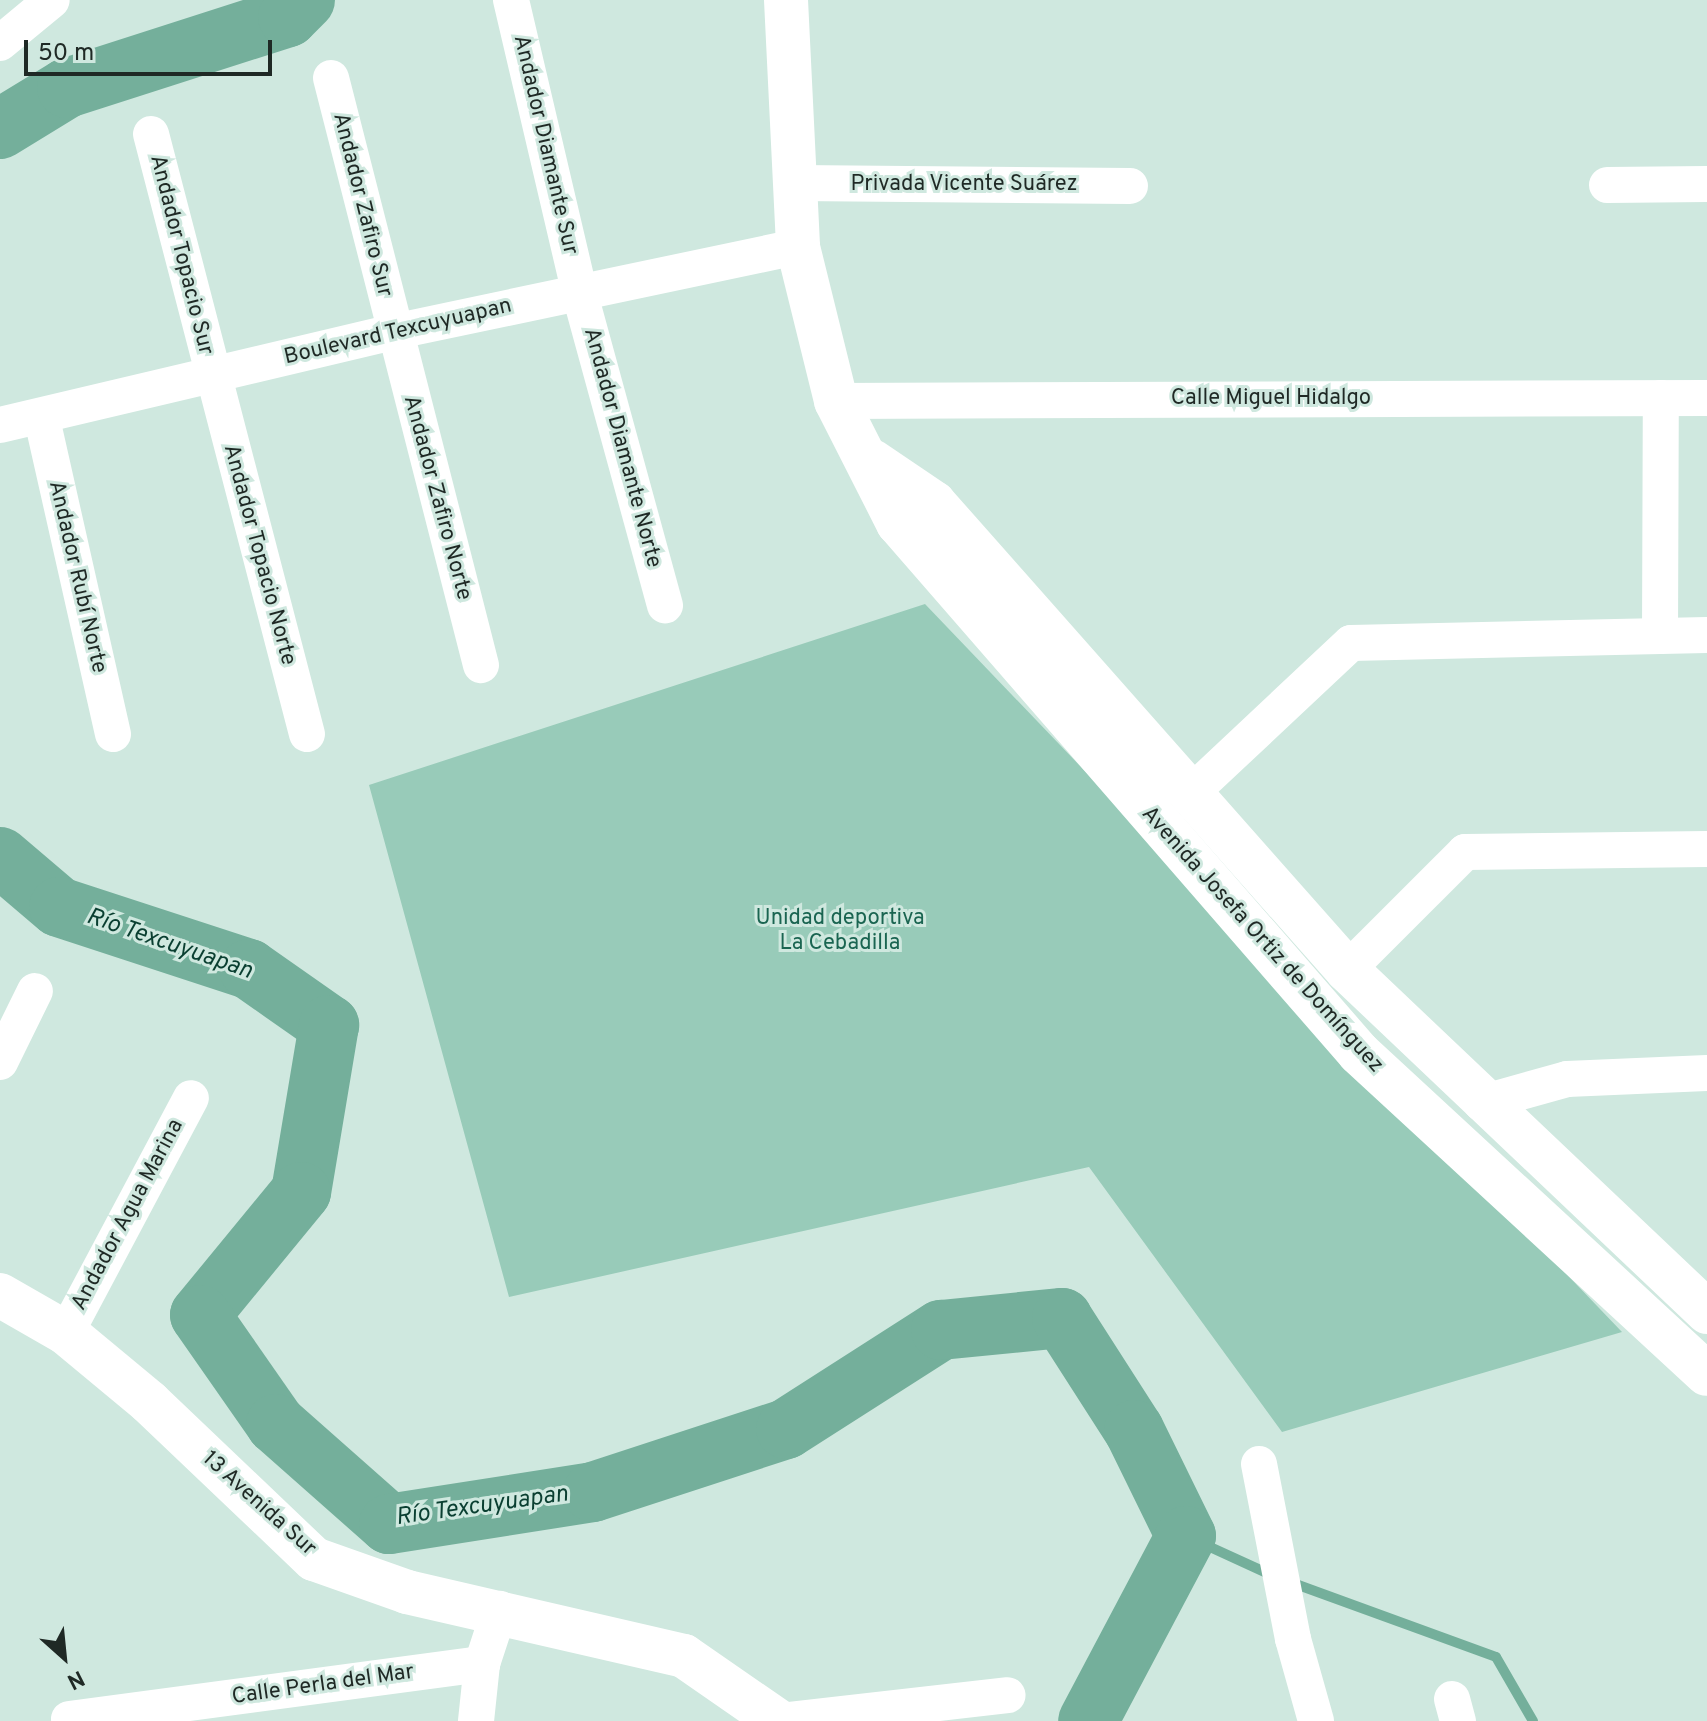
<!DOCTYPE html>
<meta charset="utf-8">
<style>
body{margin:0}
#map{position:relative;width:1707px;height:1721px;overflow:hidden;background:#cfe8df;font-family:Overpass,sans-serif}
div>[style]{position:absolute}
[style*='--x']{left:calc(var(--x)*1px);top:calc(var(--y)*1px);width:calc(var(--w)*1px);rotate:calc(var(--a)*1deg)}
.green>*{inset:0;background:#98cbb9}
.stream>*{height:10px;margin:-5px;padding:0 5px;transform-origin:5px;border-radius:5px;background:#74af9b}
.river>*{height:60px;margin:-30px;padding:0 30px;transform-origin:30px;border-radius:30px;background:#74af9b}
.street>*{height:36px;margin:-18px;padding:0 18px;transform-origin:18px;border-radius:18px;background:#fff}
.secondary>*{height:44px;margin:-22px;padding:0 22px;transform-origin:22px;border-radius:22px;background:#fff}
span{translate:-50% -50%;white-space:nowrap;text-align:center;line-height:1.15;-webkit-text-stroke:6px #cfe8df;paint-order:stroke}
.street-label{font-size:22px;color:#1f2925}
.park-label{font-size:22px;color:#1a6551}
.water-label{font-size:24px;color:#0a3f31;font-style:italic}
.north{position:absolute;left:24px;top:1617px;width:80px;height:80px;-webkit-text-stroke:6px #cfe8df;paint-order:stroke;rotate:153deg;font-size:22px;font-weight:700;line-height:32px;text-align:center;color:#1f2925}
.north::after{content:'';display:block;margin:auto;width:28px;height:36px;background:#1f2925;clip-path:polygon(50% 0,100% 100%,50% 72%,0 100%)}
.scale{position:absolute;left:24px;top:40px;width:248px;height:36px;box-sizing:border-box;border:4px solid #1f2925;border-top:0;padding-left:10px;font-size:24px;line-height:28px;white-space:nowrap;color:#1f2925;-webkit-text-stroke:6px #cfe8df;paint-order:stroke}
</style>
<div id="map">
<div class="green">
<div style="clip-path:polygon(925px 604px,1622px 1332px,1282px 1432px,1089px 1167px,509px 1297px,369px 785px)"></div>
</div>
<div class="stream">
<div style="--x:1186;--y:1536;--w:94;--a:24.6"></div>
<div style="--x:1290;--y:1582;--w:219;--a:20"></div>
<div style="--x:1496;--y:1657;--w:74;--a:60"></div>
</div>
<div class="river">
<div style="--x:0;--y:129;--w:79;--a:-31.5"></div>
<div style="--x:67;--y:88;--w:232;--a:-17.8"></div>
<div style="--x:288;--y:17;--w:24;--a:-45"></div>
<div style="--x:0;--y:857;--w:77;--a:40.3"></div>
<div style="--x:59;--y:907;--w:200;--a:18.1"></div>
<div style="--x:249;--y:969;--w:98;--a:35"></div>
<div style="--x:329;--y:1025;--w:169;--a:99.5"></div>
<div style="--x:301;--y:1192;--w:159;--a:129.4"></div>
<div style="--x:200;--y:1315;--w:133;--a:55.1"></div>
<div style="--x:276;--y:1424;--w:151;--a:41.5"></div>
<div style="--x:389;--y:1524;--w:206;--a:-8.9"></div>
<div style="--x:593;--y:1492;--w:203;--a:-18.1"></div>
<div style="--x:786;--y:1429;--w:184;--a:-32.6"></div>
<div style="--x:941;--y:1330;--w:122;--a:-5.7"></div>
<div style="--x:1062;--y:1318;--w:133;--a:57.3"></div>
<div style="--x:1134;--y:1430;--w:118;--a:63.9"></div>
<div style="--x:1186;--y:1536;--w:209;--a:117.9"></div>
</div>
<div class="street">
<div style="--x:511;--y:0;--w:299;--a:76.8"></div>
<div style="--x:579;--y:291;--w:326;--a:74.7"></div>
<div style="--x:0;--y:43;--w:67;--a:-39.6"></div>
<div style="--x:331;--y:78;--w:606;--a:75.67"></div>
<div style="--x:151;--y:134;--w:620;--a:75.43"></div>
<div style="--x:797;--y:183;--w:333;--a:0.5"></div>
<div style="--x:1607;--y:185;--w:100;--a:-0.6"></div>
<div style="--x:836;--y:401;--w:871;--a:-0.2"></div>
<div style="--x:42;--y:419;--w:323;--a:77.3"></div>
<div style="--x:0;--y:425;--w:404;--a:-13.3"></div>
<div style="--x:393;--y:332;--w:414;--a:-11.9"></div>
<div style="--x:1660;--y:636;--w:238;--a:-89.8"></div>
<div style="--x:1191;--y:793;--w:219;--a:-43.2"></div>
<div style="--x:1351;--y:643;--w:356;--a:-1.3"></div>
<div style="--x:1347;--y:970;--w:167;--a:-45"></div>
<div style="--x:1465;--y:852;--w:242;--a:-0.7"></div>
<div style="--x:0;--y:1062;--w:79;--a:-63.8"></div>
<div style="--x:1481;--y:1103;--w:89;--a:-15.6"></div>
<div style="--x:1567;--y:1079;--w:140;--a:-2.5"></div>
<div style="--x:66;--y:1333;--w:266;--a:-62"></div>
<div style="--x:1259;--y:1464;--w:178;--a:79"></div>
<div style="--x:1293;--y:1639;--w:85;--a:74.3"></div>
<div style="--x:1452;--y:1699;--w:23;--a:75"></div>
<div style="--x:69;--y:1719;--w:417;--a:-7.6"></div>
<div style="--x:476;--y:1721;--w:57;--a:-84"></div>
<div style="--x:482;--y:1664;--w:58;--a:-71.9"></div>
<div style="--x:781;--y:1721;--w:228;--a:-6.5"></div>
</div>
<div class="secondary">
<div style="--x:786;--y:0;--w:247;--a:87.2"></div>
<div style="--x:798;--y:247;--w:159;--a:76.1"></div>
<div style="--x:836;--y:401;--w:137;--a:63.1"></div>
<div style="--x:898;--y:523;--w:702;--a:48.98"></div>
<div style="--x:1359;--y:1053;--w:473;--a:42.7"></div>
<div style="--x:872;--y:461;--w:75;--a:34.1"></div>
<div style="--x:934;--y:503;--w:623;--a:48.51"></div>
<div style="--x:1347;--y:970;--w:497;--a:43.5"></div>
<div style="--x:0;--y:1295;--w:76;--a:29.9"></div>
<div style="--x:66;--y:1333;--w:108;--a:39.7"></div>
<div style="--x:149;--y:1402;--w:228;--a:43.6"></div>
<div style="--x:314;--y:1559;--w:99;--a:19.5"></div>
<div style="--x:407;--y:1592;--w:284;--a:13"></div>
<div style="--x:684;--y:1656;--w:114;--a:34.7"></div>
</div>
<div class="street-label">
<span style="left:545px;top:145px;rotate:77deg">Andador Diamante Sur</span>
<span style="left:964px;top:185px">Privada Vicente Suárez</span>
<span style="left:362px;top:205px;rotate:76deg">Andador Zafiro Sur</span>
<span style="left:181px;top:255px;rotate:76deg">Andador Topacio Sur</span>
<span style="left:398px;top:332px;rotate:-13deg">Boulevard Texcuyuapan</span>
<span style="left:1271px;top:399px">Calle Miguel Hidalgo</span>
<span style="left:622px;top:448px;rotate:75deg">Andador Diamante Norte</span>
<span style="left:437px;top:498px;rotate:75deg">Andador Zafiro Norte</span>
<span style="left:259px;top:555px;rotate:75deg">Andador Topacio Norte</span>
<span style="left:77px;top:577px;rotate:77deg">Andador Rubí Norte</span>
<span style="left:1262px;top:940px;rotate:48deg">Avenida Josefa Ortiz de Domínguez</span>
<span style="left:128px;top:1215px;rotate:-62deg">Andador Agua Marina</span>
<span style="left:259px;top:1504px;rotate:42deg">13 Avenida Sur</span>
<span style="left:323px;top:1685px;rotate:-8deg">Calle Perla del Mar</span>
</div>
<div class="park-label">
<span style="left:840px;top:931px">Unidad deportiva<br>La Cebadilla</span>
</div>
<div class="water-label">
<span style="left:169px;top:945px;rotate:19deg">Río Texcuyuapan</span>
<span style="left:482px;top:1507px;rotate:-8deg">Río Texcuyuapan</span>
</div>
<div class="north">N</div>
<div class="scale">50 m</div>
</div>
